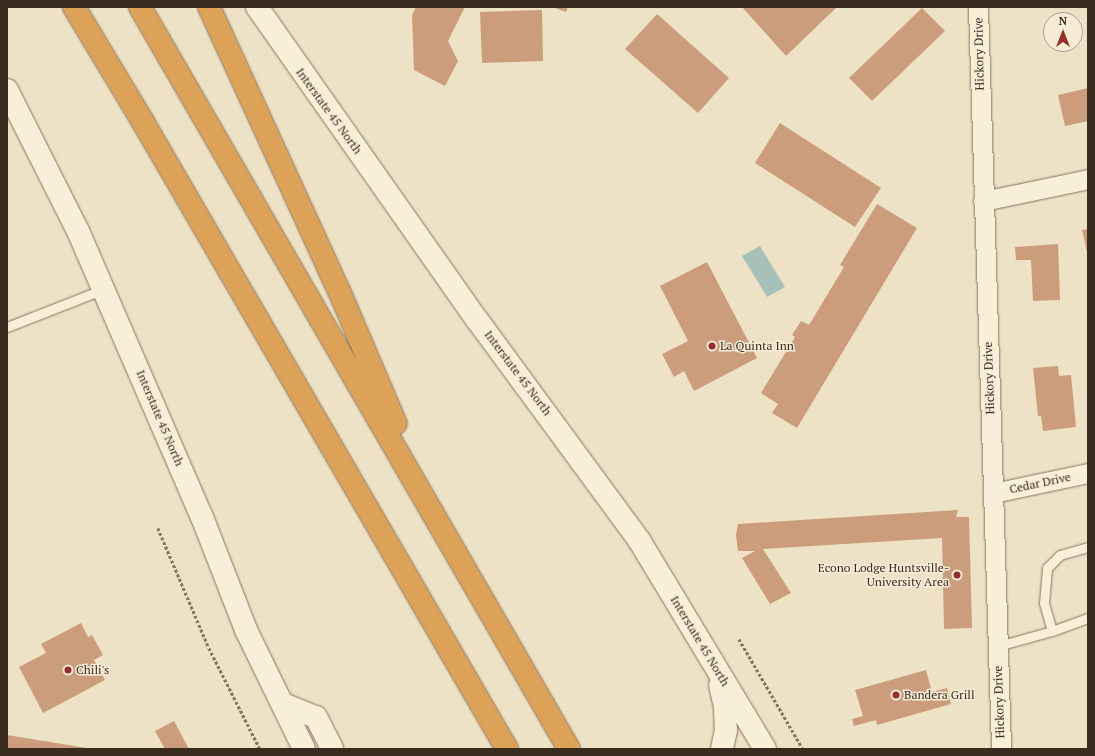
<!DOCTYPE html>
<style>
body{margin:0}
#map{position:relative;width:1095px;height:756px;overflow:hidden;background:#eee2c6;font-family:"PT Serif",serif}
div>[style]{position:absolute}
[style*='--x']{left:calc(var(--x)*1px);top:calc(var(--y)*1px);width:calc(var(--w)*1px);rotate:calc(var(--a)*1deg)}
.water>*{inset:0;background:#a7c1ba}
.building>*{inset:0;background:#cb9d7c}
.path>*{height:2.5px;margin-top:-1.25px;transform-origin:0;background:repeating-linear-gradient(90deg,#89745c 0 3px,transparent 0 5px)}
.roads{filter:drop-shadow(0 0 1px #89745c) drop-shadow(0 0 1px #89745c)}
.lane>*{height:9px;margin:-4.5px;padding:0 4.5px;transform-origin:4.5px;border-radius:4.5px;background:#f8efd9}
.street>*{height:19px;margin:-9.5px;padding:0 9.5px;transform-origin:9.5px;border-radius:9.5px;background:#f8efd9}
.secondary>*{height:22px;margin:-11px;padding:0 11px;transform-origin:11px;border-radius:11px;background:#f8efd9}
.highway>*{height:22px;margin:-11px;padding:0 11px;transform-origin:11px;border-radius:11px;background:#dba258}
.dots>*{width:11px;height:11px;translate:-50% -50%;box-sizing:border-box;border:2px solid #f5ecd5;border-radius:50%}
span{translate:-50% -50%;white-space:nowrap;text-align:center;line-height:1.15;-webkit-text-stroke:3px #f5ecd5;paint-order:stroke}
.street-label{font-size:12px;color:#392c1f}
.poi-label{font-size:12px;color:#392c1f}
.left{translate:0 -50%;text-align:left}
.right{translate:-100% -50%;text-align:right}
.frame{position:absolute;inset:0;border:8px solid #392c1f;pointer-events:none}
.north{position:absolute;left:1043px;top:12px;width:40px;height:40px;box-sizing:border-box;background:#f5ecd5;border:1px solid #aa9f8c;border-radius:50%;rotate:0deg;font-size:11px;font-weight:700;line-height:16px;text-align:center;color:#392c1f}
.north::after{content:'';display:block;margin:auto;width:14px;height:18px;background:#972c2d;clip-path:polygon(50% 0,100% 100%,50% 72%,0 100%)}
</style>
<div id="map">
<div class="water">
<div style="clip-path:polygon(760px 246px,785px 287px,767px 297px,742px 256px)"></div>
</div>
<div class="building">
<div style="clip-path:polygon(416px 7px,465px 7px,448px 41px,458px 61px,445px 86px,414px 70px,412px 15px)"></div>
<div style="clip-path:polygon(552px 7px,568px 7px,566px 12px)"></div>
<div style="clip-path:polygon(742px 7px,837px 7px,786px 56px)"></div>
<div style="clip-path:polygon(922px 8px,945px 31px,872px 101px,849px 78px)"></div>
<div style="clip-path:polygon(542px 10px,543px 61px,482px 63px,480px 12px)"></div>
<div style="clip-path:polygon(657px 14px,729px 78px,698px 113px,625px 49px)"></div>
<div style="clip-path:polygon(1088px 88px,1088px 121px,1065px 126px,1058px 95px)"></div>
<div style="clip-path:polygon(780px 123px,881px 188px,855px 227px,755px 163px)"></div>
<div style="clip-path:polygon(877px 204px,917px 228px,797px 428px,772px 413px,778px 404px,761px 393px,795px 337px,792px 335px,801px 321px,809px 325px,844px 267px,840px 265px)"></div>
<div style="clip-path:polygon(1088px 229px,1088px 252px,1087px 252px,1082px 230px)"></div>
<div style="clip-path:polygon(1058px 244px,1060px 300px,1033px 301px,1031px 260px,1016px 260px,1015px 247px)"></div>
<div style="clip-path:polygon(707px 262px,757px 358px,694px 391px,684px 371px,674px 377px,662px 354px,688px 341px,660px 286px)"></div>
<div style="clip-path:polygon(1058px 366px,1059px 376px,1071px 375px,1076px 427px,1043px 431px,1041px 416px,1038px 416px,1033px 368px)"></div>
<div style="clip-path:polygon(958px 510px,956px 517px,969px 517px,972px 628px,944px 629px,942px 538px,763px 549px,791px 593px,770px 604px,742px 558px,755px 551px,738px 551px,736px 535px,738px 524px)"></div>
<div style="clip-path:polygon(81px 623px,88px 637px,92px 635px,103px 655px,94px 660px,105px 680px,43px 713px,19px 667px,46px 653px,41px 644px)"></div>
<div style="clip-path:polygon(926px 670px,932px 692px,947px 688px,951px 704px,877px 725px,876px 720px,854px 726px,852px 719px,863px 716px,855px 690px)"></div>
<div style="clip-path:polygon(174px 721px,189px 749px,165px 749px,155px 731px)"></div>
<div style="clip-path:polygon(7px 735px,87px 748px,87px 749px,7px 749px)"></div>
</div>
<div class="path">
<div style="--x:158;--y:528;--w:130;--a:67"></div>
<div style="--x:209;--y:648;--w:113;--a:63.2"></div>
<div style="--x:739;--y:639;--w:127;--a:59.8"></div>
</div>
<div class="roads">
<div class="lane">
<div style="--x:7;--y:327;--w:104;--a:-21.4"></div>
<div style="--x:1052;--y:631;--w:38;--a:-20"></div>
<div style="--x:998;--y:646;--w:56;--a:-15.5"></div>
<div style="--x:1052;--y:631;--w:29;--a:-106"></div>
<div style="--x:1044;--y:603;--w:35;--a:-85"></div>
<div style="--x:1047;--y:568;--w:18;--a:-45"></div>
<div style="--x:1060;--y:555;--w:29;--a:-16"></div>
</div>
<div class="street">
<div style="--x:978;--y:7;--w:742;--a:88.22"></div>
<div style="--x:983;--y:201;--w:107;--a:-11.8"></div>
<div style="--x:993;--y:493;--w:97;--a:-11.9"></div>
</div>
<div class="secondary">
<div style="--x:257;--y:7;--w:384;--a:54.9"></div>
<div style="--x:478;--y:321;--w:272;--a:53.7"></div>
<div style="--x:639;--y:540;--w:244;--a:58.9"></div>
<div style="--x:7;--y:90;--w:158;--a:63.3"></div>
<div style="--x:78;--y:231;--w:312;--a:66.6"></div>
<div style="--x:202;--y:517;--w:121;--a:68.7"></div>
<div style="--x:246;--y:630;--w:132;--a:64"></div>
<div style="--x:720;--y:685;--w:23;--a:77"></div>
<div style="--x:725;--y:707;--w:23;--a:88"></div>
<div style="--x:726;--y:730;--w:19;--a:102"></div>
<div style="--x:283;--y:704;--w:35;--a:22"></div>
<div style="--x:316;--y:717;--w:36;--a:63"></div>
</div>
<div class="highway">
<div style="--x:74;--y:7;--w:134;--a:59"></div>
<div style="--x:143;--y:122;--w:725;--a:59.86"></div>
<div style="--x:140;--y:7;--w:857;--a:59.96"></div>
<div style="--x:209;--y:7;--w:315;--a:65.4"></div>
<div style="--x:340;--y:293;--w:142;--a:66.9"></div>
</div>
</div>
<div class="dots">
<div style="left:712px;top:346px;background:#972c2d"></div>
<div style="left:957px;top:575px;background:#972c2d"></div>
<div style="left:68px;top:670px;background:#972c2d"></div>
<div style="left:896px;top:695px;background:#972c2d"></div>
</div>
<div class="street-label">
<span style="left:979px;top:54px;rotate:-91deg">Hickory Drive</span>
<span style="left:329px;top:111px;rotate:54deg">Interstate 45 North</span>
<span style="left:518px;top:373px;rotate:53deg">Interstate 45 North</span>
<span style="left:989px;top:378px;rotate:-92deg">Hickory Drive</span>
<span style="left:160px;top:418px;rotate:67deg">Interstate 45 North</span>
<span style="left:1040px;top:483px;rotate:-12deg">Cedar Drive</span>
<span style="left:700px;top:641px;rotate:59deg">Interstate 45 North</span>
<span style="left:999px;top:702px;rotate:-92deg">Hickory Drive</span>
</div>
<div class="poi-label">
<span class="left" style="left:720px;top:346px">La Quinta Inn</span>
<span class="right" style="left:949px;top:575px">Econo Lodge Huntsville-<br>University Area</span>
<span class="left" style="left:76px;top:670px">Chili's</span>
<span class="left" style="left:904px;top:695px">Bandera Grill</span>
</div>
<div class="frame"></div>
<div class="north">N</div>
</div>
